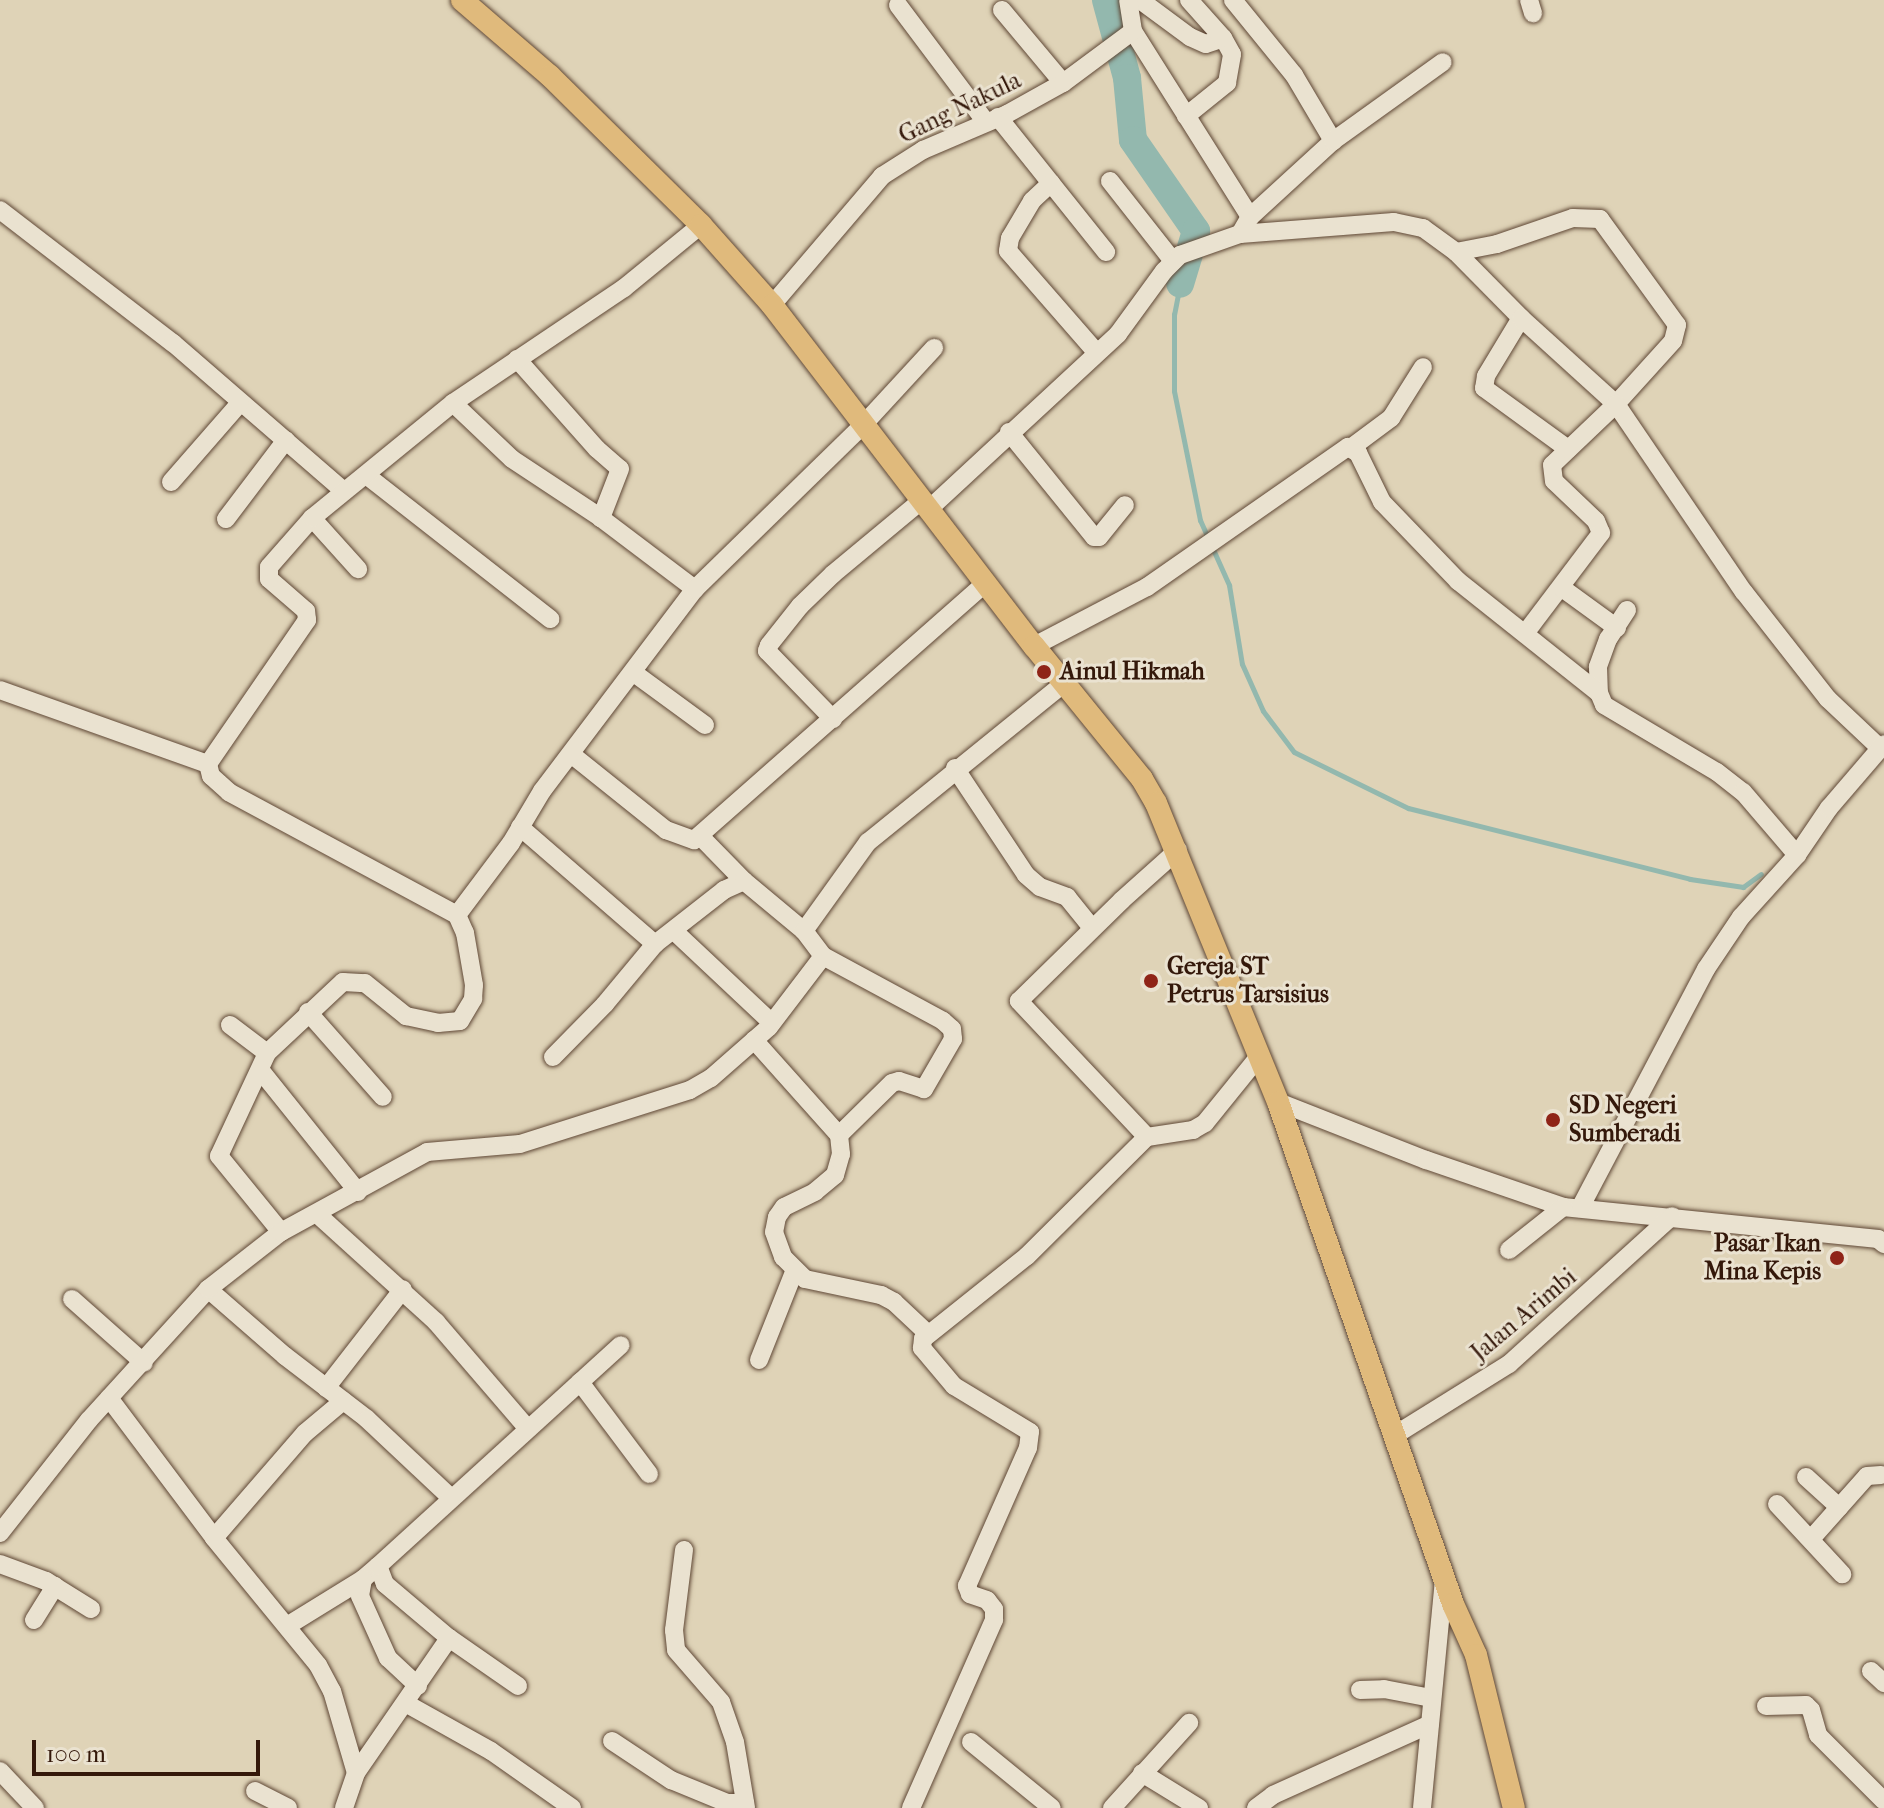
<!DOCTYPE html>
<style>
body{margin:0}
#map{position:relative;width:1884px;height:1808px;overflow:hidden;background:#dfd3b7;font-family:"IM FELL French Canon",serif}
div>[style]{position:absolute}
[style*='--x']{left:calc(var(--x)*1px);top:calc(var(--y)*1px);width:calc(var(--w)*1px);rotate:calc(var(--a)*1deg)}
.stream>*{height:5px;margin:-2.5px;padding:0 2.5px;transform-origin:2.5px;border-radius:2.5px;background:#93b8ae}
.river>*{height:28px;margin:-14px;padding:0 14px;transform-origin:14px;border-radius:14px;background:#93b8ae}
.roads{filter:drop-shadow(0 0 2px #5f4735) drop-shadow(0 0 2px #5f4735)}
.minor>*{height:18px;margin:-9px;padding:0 9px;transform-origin:9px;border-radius:9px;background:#eae2d0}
.major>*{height:22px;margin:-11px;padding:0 11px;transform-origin:11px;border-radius:11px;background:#e0ba7c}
.dots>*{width:22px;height:22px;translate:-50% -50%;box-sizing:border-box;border:4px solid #eae2d0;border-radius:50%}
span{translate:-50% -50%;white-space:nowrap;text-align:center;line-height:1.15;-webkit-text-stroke:6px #eae2d0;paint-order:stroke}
.street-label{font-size:24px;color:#34180a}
.poi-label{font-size:24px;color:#34180a;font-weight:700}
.left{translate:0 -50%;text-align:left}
.right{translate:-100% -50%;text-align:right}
.scale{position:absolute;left:32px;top:1740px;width:228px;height:36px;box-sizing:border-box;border:4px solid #34180a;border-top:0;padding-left:10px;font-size:24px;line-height:28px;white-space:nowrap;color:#34180a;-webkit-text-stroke:6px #eae2d0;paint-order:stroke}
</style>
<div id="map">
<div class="stream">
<div style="--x:1180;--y:284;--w:31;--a:101"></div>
<div style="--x:1174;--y:314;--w:77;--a:90"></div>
<div style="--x:1174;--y:391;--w:132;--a:78.6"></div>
<div style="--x:1200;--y:520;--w:20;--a:66"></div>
<div style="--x:1212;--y:547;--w:42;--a:65.9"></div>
<div style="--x:1229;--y:585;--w:80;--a:80.7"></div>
<div style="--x:1242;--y:664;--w:51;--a:65.9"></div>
<div style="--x:1263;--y:711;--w:51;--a:52.9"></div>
<div style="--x:1294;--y:752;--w:127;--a:26.2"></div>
<div style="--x:1408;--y:808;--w:291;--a:14.1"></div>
<div style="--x:1690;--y:879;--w:54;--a:8.6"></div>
<div style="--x:1743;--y:887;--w:22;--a:-36"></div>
</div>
<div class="river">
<div style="--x:1106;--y:0;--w:81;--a:74.9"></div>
<div style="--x:1127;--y:78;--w:62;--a:84.5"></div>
<div style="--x:1133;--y:140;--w:111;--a:55.3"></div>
<div style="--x:1196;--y:231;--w:55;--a:106.8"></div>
</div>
<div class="roads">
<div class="minor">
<div style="--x:1140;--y:0;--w:62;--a:36.5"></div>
<div style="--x:1190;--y:37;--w:17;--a:24"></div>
<div style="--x:1206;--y:44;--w:18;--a:-19"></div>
<div style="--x:1233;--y:0;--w:97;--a:50.9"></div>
<div style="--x:1294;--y:75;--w:77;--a:59.4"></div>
<div style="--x:1529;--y:0;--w:14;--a:73"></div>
<div style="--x:898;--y:5;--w:146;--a:53.1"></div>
<div style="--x:1002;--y:10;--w:95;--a:50.1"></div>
<div style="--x:1133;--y:31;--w:220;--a:57.8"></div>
<div style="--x:1186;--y:116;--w:53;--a:-38.8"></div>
<div style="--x:1227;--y:83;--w:29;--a:-80"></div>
<div style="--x:1232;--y:54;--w:18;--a:-119"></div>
<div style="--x:1223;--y:38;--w:51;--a:-131.8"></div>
<div style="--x:998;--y:117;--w:173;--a:51.3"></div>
<div style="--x:1110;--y:181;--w:102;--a:51.8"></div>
<div style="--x:1051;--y:183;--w:26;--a:137"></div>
<div style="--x:1032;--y:201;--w:43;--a:120.7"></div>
<div style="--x:1010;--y:238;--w:13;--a:99"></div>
<div style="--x:1008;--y:251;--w:135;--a:48.9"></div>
<div style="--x:0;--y:210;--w:218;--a:37.6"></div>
<div style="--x:173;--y:343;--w:226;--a:40.9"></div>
<div style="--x:1240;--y:234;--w:20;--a:-60"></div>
<div style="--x:1250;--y:217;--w:113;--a:-42.5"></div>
<div style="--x:1333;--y:141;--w:135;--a:-35.7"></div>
<div style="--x:1456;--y:252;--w:42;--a:-11"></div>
<div style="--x:1497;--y:244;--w:80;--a:-18.9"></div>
<div style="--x:1573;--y:218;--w:27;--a:2"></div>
<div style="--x:1600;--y:219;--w:131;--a:54"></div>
<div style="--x:1677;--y:325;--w:16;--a:104"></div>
<div style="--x:1673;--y:341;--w:85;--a:132.1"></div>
<div style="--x:1616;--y:404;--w:88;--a:136.4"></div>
<div style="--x:1552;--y:465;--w:16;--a:83"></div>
<div style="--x:1554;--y:481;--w:58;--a:43.6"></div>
<div style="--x:1596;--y:521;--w:13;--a:67"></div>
<div style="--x:1601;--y:533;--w:124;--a:127.1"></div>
<div style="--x:772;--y:305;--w:170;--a:-49.5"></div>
<div style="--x:882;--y:176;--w:49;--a:-32.4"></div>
<div style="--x:923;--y:150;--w:91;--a:-23.2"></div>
<div style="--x:1007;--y:114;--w:64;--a:-29"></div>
<div style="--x:1063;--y:83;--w:87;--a:-36.6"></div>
<div style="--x:1133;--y:31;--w:31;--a:-99"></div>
<div style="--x:1521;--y:318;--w:68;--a:121.1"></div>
<div style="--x:1486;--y:376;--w:12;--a:99"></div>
<div style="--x:1484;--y:388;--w:104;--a:36"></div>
<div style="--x:517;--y:359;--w:120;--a:48.4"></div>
<div style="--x:597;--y:449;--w:30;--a:41"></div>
<div style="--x:620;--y:469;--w:53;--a:111.2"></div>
<div style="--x:601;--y:518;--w:118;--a:37.1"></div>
<div style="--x:453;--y:403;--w:81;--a:43.5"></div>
<div style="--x:512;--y:459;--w:107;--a:33.5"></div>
<div style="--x:1009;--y:432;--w:135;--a:51"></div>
<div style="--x:1094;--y:537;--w:5;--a:0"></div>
<div style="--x:1099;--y:537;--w:41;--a:-50.9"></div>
<div style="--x:1352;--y:447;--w:49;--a:-36.6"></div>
<div style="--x:1391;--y:418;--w:60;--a:-57.9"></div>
<div style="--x:366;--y:475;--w:234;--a:38"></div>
<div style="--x:171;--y:482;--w:105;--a:-48.9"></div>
<div style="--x:928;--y:510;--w:259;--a:-42.8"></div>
<div style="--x:1118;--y:334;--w:78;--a:-53.9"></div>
<div style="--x:1164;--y:271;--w:23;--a:-45"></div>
<div style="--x:1180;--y:255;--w:64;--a:-19.3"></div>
<div style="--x:1240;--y:234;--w:154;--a:-4.5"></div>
<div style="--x:1394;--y:222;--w:30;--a:12"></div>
<div style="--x:1423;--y:228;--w:41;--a:36"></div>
<div style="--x:1456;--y:252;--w:93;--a:45.4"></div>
<div style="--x:1521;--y:318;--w:128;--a:42.2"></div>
<div style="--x:1616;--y:404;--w:227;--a:55.8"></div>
<div style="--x:1744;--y:592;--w:136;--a:51.9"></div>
<div style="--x:1828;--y:699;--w:71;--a:43.3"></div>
<div style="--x:312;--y:518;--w:69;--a:48"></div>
<div style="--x:226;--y:519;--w:99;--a:-52.8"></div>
<div style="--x:1562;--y:588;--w:68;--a:36"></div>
<div style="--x:1627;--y:610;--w:35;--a:123"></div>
<div style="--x:1608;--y:639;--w:30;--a:110"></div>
<div style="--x:1598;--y:667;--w:26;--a:88"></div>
<div style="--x:1599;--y:693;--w:13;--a:67"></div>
<div style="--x:1604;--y:705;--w:131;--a:30.7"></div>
<div style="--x:1717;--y:772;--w:33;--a:38"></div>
<div style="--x:1743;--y:792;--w:83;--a:49.4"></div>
<div style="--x:1034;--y:646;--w:127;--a:-27.6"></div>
<div style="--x:1147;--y:587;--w:245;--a:-34.9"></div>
<div style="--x:1348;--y:447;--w:12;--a:31"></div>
<div style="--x:1358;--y:453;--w:55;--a:63.9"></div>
<div style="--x:1382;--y:502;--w:110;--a:46.1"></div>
<div style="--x:1458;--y:581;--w:180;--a:38.5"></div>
<div style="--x:634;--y:673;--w:88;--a:36.2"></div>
<div style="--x:0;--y:690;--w:221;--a:19.6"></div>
<div style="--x:833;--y:719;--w:95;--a:-134.1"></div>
<div style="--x:767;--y:651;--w:6;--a:-72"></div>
<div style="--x:769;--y:645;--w:50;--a:-51.5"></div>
<div style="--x:800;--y:606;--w:46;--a:-44.1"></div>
<div style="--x:833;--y:574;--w:114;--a:-39.7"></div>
<div style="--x:571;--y:754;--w:122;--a:38.7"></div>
<div style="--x:666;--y:830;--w:30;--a:20"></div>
<div style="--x:694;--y:840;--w:389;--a:-41.4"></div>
<div style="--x:955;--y:768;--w:128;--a:56.4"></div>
<div style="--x:1026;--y:875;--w:18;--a:41"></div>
<div style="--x:1040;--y:887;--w:29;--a:20"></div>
<div style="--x:1067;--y:897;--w:40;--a:51"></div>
<div style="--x:520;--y:827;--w:179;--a:40.9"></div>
<div style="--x:701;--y:837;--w:62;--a:45.7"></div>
<div style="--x:457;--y:915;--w:90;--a:-53.1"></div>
<div style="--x:511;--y:843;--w:61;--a:-59.2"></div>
<div style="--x:542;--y:791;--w:253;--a:-52.9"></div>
<div style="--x:695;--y:589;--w:235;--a:-44.3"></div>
<div style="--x:863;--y:425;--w:105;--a:-47.3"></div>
<div style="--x:674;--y:931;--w:134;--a:43.2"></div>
<div style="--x:823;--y:956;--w:136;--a:28.4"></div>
<div style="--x:943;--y:1021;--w:12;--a:42"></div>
<div style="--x:952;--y:1029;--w:10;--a:84"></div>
<div style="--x:953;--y:1039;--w:58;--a:120.1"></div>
<div style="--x:924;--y:1089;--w:26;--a:-162"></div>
<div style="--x:899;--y:1081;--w:7;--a:164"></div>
<div style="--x:892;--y:1083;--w:74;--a:135.5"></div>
<div style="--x:308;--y:1012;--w:113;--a:48.6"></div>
<div style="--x:230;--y:1025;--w:46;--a:37.1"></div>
<div style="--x:754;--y:1040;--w:127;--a:48.2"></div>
<div style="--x:839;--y:1135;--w:19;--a:84"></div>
<div style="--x:841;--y:1154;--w:22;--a:106"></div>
<div style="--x:835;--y:1175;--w:26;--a:140"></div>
<div style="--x:815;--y:1192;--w:34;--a:154"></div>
<div style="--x:784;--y:1207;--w:12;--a:125"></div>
<div style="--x:777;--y:1217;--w:15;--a:101"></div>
<div style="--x:774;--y:1232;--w:27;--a:70"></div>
<div style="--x:783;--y:1257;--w:31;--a:45"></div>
<div style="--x:805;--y:1279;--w:78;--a:11.9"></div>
<div style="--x:881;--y:1295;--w:15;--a:28"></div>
<div style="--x:894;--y:1302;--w:45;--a:43.2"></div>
<div style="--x:553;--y:1057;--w:74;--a:-45.5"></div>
<div style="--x:605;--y:1004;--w:78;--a:-50.2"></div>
<div style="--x:655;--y:944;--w:88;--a:-38"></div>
<div style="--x:724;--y:890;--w:22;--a:-24"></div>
<div style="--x:744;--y:881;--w:78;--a:39.8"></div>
<div style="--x:261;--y:1071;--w:155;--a:51.3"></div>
<div style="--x:1278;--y:1102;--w:159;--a:21.4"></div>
<div style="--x:1426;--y:1160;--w:145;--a:18.9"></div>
<div style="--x:1563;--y:1207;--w:317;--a:5.8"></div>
<div style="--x:1878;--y:1239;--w:8;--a:40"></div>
<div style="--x:1147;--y:1137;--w:187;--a:-133.3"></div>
<div style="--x:1019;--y:1001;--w:144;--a:-44.4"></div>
<div style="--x:1122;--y:900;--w:75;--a:-41.8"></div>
<div style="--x:1580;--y:1208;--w:270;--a:-62.2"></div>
<div style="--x:1706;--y:969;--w:63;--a:-56.1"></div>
<div style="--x:1741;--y:917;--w:84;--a:-47.9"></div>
<div style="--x:1797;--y:855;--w:57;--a:-55.8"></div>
<div style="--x:1829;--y:808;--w:84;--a:-49.3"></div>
<div style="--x:317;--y:1214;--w:161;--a:42.2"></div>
<div style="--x:436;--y:1322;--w:141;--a:49.3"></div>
<div style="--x:281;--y:1232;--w:98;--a:-129.2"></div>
<div style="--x:219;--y:1156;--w:114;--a:-65"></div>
<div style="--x:267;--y:1053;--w:104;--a:-43.1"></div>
<div style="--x:343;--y:982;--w:22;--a:3"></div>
<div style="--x:365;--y:983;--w:53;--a:38.8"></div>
<div style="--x:406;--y:1016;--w:33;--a:12"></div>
<div style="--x:438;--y:1023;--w:22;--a:-5"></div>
<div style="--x:460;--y:1021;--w:26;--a:-59"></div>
<div style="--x:473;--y:999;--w:14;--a:-86"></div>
<div style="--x:474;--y:985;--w:53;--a:-99.8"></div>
<div style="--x:465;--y:933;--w:20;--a:-114"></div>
<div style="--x:457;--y:915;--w:259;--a:-151.7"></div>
<div style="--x:229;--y:792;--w:24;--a:-138"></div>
<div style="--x:211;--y:776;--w:12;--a:-104"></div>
<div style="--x:208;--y:764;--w:175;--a:-55.5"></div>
<div style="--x:307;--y:620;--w:9;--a:-96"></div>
<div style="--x:306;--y:611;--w:49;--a:-139.1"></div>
<div style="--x:269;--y:579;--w:12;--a:-90"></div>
<div style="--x:269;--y:567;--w:65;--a:-48.7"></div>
<div style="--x:312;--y:518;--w:182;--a:-39.2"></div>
<div style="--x:453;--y:403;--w:206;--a:-33.9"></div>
<div style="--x:624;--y:288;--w:99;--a:-39.3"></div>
<div style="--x:1509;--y:1250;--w:69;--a:-38.5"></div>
<div style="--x:208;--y:1289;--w:102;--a:41"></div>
<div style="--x:285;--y:1356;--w:103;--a:37.5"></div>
<div style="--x:367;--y:1419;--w:115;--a:43.2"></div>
<div style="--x:72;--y:1299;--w:96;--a:41.6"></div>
<div style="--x:759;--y:1360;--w:95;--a:-68.3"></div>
<div style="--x:580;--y:1382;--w:115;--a:53.1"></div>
<div style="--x:326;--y:1388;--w:125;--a:-52.1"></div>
<div style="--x:109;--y:1398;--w:175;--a:53.1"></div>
<div style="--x:214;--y:1538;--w:164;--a:50.7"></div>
<div style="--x:318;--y:1665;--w:30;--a:62"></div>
<div style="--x:332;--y:1691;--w:85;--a:73.7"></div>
<div style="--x:356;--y:1773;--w:37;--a:109"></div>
<div style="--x:1395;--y:1435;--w:134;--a:-31.9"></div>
<div style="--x:1509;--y:1364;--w:220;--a:-42.2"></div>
<div style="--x:1806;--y:1477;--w:45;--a:42.3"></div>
<div style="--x:1777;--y:1504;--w:96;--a:47.1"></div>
<div style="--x:0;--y:1533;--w:144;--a:-51.8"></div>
<div style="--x:89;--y:1420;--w:177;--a:-47.7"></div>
<div style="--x:208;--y:1289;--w:93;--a:-38"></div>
<div style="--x:281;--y:1232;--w:166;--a:-28.7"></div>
<div style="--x:427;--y:1152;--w:93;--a:-4.9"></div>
<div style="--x:520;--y:1144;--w:178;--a:-17.6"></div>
<div style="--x:690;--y:1090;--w:24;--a:-30"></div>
<div style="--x:711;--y:1078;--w:77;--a:-41.3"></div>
<div style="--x:769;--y:1027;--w:89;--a:-52.7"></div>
<div style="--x:823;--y:956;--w:31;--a:-127"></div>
<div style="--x:804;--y:931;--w:110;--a:-54.3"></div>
<div style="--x:868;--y:842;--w:252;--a:-39"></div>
<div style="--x:214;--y:1538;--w:139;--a:-49.1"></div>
<div style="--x:305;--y:1433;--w:50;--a:-40.1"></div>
<div style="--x:1811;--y:1539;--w:84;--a:-48.4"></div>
<div style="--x:1867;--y:1476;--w:14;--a:-4"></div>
<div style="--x:684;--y:1550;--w:81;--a:97.1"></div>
<div style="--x:674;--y:1630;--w:20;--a:84"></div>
<div style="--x:676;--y:1650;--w:69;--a:49.1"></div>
<div style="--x:721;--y:1702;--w:42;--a:70.7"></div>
<div style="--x:735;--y:1742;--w:67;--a:80.5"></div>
<div style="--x:0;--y:1564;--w:49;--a:20.3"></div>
<div style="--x:46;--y:1581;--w:53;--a:31.9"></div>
<div style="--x:378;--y:1566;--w:20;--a:139"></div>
<div style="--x:363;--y:1579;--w:17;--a:100"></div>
<div style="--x:360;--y:1596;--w:68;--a:65.7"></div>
<div style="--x:388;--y:1658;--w:41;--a:43"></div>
<div style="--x:34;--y:1620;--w:40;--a:-58"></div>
<div style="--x:287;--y:1626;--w:89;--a:-31.7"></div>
<div style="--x:449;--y:1638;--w:84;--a:34.8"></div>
<div style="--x:1871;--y:1671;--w:18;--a:43"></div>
<div style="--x:1360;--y:1690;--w:24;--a:-2"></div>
<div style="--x:1384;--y:1689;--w:48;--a:10.8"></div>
<div style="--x:407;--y:1704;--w:96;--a:29.2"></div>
<div style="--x:491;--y:1751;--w:99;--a:35.1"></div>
<div style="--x:1766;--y:1706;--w:40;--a:-1.4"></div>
<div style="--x:1806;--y:1705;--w:7;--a:45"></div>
<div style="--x:1811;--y:1710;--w:26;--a:74"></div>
<div style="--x:1818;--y:1735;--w:93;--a:45"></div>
<div style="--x:612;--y:1741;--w:71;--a:33.5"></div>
<div style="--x:671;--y:1780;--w:61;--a:22.3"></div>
<div style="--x:727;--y:1803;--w:18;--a:0"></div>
<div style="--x:971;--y:1742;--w:104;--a:39.2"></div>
<div style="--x:0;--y:1771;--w:51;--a:46.6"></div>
<div style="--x:356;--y:1773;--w:164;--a:-55.4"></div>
<div style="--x:449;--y:1638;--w:84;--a:-139.8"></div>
<div style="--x:385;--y:1584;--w:19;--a:-111"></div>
<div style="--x:378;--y:1566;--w:328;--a:-42.3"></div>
<div style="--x:1142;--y:1773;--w:67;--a:31.6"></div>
<div style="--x:255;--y:1791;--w:37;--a:27"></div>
<div style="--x:911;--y:1808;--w:206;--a:-66.2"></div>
<div style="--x:994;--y:1620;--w:11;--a:-90"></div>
<div style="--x:994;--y:1609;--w:11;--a:-128"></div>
<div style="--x:987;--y:1600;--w:18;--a:-161"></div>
<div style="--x:970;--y:1594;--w:9;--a:-111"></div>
<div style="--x:967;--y:1586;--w:151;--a:-66.2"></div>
<div style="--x:1028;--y:1448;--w:16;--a:-83"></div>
<div style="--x:1030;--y:1432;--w:89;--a:-148.8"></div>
<div style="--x:954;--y:1386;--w:50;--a:-130.1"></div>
<div style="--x:922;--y:1348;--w:9;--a:-84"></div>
<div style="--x:923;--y:1339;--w:133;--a:-38.6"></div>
<div style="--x:1027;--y:1256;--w:169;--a:-44.8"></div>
<div style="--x:1147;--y:1137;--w:47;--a:-8.7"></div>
<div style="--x:1193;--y:1130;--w:14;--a:-30"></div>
<div style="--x:1205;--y:1123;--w:87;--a:-51"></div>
<div style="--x:1112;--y:1808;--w:115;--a:-47.8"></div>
<div style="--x:1256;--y:1808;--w:21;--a:-37"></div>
<div style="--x:1273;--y:1795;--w:172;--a:-24.3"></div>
<div style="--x:1422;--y:1808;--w:229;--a:-84.5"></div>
</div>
<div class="major">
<div style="--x:462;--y:0;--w:116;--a:40.8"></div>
<div style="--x:550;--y:76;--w:212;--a:44.6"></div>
<div style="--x:701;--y:225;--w:107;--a:48.4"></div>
<div style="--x:772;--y:305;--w:430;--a:52.5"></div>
<div style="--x:1034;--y:646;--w:171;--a:50.9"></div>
<div style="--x:1142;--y:779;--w:28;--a:60"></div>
<div style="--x:1156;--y:803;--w:323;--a:67.8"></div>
<div style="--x:1278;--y:1102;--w:532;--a:70.78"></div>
<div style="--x:1453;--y:1604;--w:56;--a:65.7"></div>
<div style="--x:1476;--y:1655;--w:158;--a:76.1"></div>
</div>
</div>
<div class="dots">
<div style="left:1044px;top:672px;background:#8f2418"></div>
<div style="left:1151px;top:981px;background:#8f2418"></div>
<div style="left:1553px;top:1120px;background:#8f2418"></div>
<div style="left:1837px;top:1258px;background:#8f2418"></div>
</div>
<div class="street-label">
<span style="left:960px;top:108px;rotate:-26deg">Gang Nakula</span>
<span style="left:1524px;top:1315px;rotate:-40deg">Jalan Arimbi</span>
</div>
<div class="poi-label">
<span class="left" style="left:1060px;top:672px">Ainul Hikmah</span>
<span class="left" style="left:1167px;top:981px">Gereja ST<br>Petrus Tarsisius</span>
<span class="left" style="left:1569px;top:1120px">SD Negeri<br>Sumberadi</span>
<span class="right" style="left:1821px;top:1258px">Pasar Ikan<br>Mina Kepis</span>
</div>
<div class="scale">100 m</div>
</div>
